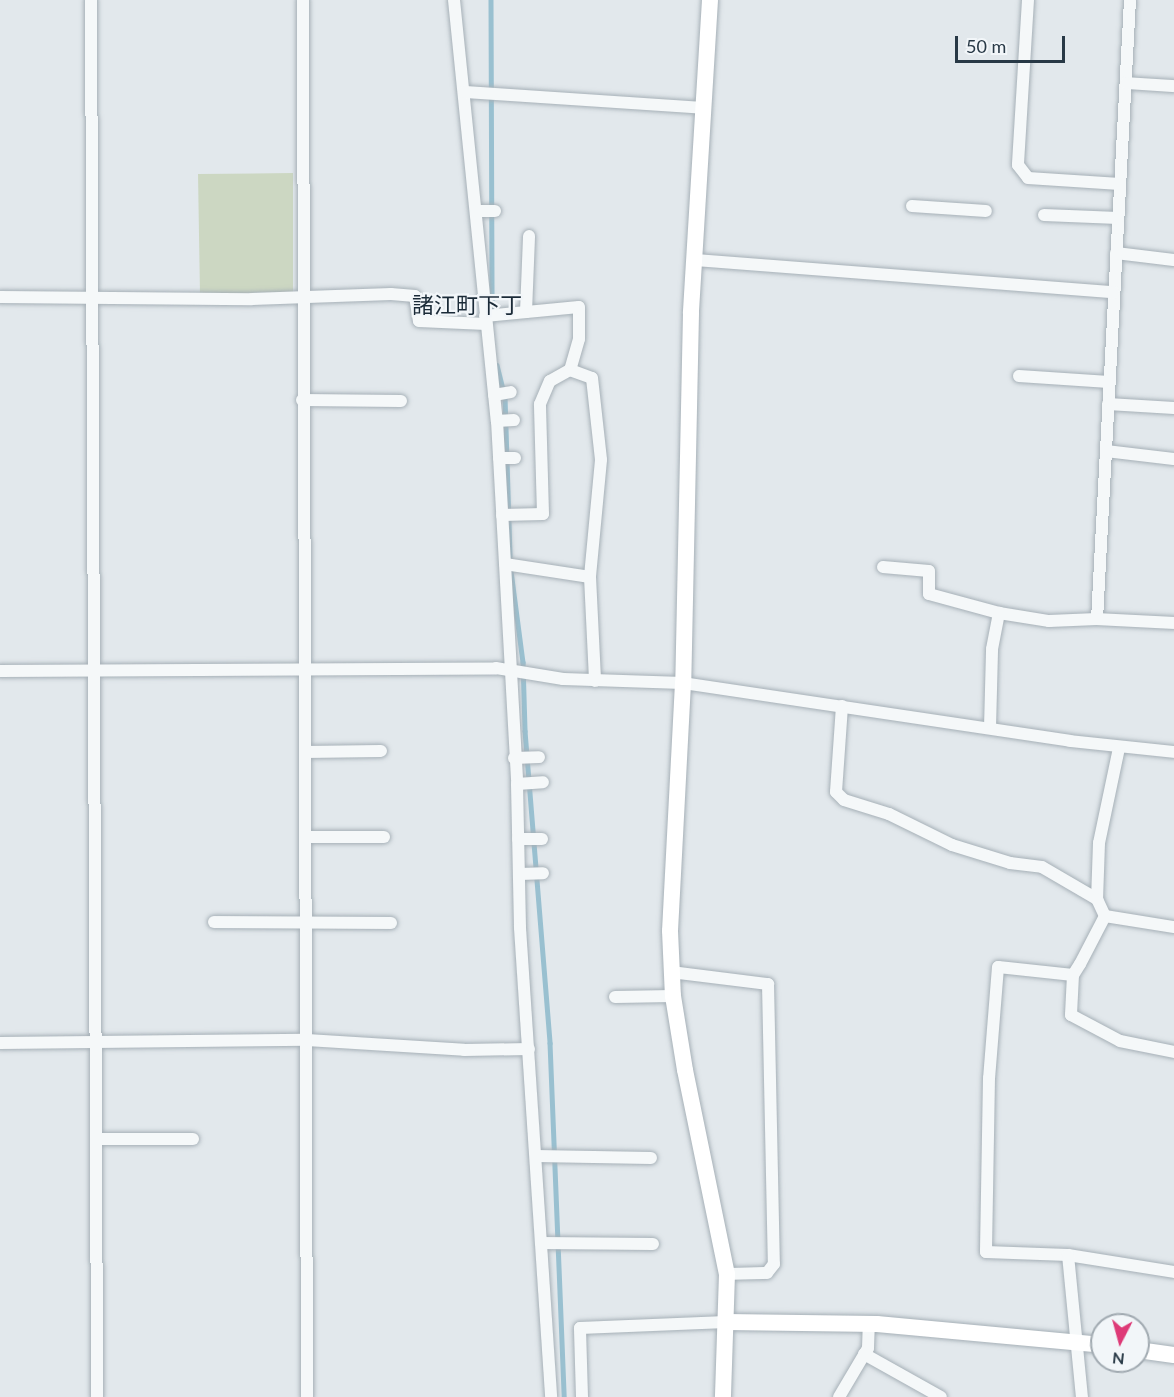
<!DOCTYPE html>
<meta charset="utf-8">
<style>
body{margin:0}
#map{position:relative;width:1174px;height:1397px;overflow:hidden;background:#e2e8ec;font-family:Lato,"Noto Sans JP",sans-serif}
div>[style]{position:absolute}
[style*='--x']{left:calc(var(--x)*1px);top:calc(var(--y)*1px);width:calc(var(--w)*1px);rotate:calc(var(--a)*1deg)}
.green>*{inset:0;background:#ccd7c2}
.stream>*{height:4.5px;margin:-2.25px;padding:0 2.25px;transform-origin:2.25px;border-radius:2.25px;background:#99c0d0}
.roads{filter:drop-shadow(0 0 2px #a6b0b7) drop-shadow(0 0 2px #a6b0b7)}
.street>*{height:12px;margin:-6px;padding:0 6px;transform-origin:6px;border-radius:6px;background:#f5f8f9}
.secondary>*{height:16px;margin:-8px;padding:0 8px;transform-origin:8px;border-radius:8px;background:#fff}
span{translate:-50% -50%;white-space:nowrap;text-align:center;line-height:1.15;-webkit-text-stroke:4.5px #f2f6f9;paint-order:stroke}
.neighbourhood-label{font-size:22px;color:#1a2a37}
.north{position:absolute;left:1090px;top:1313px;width:60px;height:60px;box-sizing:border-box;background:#f2f6f9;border:2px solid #a1aab1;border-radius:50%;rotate:186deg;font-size:16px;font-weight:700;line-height:24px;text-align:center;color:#283946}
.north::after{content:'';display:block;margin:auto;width:21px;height:27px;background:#de3a77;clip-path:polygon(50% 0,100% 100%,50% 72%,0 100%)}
.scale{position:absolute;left:955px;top:36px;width:110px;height:27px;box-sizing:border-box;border:3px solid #283946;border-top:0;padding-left:8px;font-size:18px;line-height:21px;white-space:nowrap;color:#283946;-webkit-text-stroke:4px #f2f6f9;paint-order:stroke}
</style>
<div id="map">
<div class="green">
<div style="clip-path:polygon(293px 173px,293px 292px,200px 294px,198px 174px)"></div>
</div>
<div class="stream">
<div style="--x:491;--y:0;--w:315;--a:89.8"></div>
<div style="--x:497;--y:365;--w:33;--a:76"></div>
<div style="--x:505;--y:397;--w:159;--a:88.2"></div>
<div style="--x:511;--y:571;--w:92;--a:82.5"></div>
<div style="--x:523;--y:662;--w:69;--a:88.3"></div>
<div style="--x:525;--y:731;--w:313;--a:85.4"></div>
<div style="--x:550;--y:1043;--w:354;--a:87.7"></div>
</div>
<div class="roads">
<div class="street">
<div style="--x:91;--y:0;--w:1397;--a:89.75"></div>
<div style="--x:303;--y:0;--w:1397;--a:89.84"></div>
<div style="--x:454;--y:0;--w:423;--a:84.2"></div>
<div style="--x:497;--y:421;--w:364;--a:86.8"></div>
<div style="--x:517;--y:784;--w:144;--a:88.8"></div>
<div style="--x:520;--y:928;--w:470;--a:86.2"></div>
<div style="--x:1028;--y:0;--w:165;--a:93.5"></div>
<div style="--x:1018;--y:165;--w:16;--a:52"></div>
<div style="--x:1028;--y:178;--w:92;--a:3.7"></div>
<div style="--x:1130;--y:0;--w:620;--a:93.05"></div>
<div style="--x:1097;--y:619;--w:77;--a:3"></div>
<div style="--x:1126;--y:83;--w:48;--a:3.6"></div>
<div style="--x:464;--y:92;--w:241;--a:3.8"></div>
<div style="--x:912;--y:206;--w:74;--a:3.9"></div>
<div style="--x:476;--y:211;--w:19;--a:0"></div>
<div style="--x:1044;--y:215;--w:74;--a:2.3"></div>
<div style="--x:1116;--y:253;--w:58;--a:6.9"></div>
<div style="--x:695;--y:260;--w:420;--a:4.4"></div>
<div style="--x:0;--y:297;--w:252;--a:0.5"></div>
<div style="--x:252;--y:299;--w:139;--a:-2.1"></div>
<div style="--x:391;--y:294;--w:24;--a:5"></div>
<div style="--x:415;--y:296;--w:25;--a:81"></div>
<div style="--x:419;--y:321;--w:67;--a:2.6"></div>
<div style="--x:526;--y:312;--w:76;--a:-87.7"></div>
<div style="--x:485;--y:316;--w:94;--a:-5.5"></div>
<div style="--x:579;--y:307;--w:32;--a:90"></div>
<div style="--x:579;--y:339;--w:32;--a:106"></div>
<div style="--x:570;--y:370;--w:23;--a:20"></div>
<div style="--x:592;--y:378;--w:82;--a:83.7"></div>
<div style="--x:601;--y:460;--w:118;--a:95.4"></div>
<div style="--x:590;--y:577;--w:104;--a:87.2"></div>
<div style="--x:1019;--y:376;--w:90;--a:3.8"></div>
<div style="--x:494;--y:395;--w:17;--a:-10"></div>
<div style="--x:302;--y:400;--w:99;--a:0.6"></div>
<div style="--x:1108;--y:404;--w:66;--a:3.5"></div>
<div style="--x:497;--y:421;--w:17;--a:-3"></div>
<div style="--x:1106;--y:451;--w:68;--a:6.7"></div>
<div style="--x:499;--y:458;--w:16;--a:0"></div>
<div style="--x:502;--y:515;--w:41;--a:-1.4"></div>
<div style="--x:543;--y:514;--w:110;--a:-91.6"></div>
<div style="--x:540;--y:404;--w:25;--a:-67"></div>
<div style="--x:550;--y:381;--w:23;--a:-29"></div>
<div style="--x:505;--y:564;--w:86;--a:8.7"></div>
<div style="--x:883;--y:567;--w:46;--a:5"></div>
<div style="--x:929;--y:571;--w:23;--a:90"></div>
<div style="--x:929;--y:594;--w:73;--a:15.2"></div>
<div style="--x:999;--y:613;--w:51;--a:9.1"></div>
<div style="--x:1049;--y:621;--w:48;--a:-2.4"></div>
<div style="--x:0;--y:671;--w:496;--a:-0.3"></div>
<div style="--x:496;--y:668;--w:68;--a:9.3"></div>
<div style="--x:563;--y:679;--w:120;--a:1.9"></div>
<div style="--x:683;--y:683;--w:391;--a:8.5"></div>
<div style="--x:1070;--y:741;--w:105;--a:6"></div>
<div style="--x:842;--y:706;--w:86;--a:94"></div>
<div style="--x:836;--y:792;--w:11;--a:45"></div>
<div style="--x:844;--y:800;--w:47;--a:17.3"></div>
<div style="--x:889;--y:814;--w:70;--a:26.2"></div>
<div style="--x:952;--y:845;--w:61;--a:17.2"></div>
<div style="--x:1010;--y:863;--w:32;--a:7"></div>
<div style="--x:1042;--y:867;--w:64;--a:30.2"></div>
<div style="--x:990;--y:728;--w:79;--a:-88.5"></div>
<div style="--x:992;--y:649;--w:37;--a:-79"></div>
<div style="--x:1119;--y:748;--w:97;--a:101.9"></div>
<div style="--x:1099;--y:843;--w:56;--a:92"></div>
<div style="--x:1097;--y:899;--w:19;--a:65"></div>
<div style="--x:1105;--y:916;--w:54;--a:117.5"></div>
<div style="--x:1080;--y:964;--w:13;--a:122"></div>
<div style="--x:1073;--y:975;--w:75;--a:-173.9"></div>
<div style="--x:998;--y:967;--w:111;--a:94.6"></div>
<div style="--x:989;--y:1078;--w:174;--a:91"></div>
<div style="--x:986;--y:1252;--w:82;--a:2.1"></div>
<div style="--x:1068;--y:1255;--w:107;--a:9.1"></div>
<div style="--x:305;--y:752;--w:76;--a:-0.8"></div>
<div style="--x:514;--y:758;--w:25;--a:-2"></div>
<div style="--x:517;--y:784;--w:26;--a:-4"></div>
<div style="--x:306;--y:837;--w:78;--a:0"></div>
<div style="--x:518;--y:839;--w:24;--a:0"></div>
<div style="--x:520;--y:874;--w:23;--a:-2"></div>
<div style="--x:1105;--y:916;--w:70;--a:9.1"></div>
<div style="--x:214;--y:922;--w:177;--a:0.3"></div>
<div style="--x:671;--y:972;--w:98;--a:7.1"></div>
<div style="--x:768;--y:984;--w:280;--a:88.8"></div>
<div style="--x:774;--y:1264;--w:11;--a:128"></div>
<div style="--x:767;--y:1273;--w:40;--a:178.6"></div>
<div style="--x:1073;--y:975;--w:40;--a:92.9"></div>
<div style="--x:1071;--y:1015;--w:55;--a:28"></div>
<div style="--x:1120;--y:1041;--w:55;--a:11.5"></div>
<div style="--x:615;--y:997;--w:58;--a:-1"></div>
<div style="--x:0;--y:1043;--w:307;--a:-0.6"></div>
<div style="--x:307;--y:1040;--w:157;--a:3.6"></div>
<div style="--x:464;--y:1050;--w:65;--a:-0.9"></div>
<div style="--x:96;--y:1139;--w:97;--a:0"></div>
<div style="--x:536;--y:1156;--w:115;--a:1"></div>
<div style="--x:541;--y:1243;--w:112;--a:0.5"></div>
<div style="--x:1068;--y:1255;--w:143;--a:84.4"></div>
<div style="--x:864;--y:1354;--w:88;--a:29.2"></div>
<div style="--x:582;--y:1397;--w:69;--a:-91.7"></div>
<div style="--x:580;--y:1328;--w:146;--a:-2.4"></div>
<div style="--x:839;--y:1397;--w:57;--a:-59.4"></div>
<div style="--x:868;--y:1348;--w:24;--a:-88"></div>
</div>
<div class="secondary">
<div style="--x:710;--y:0;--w:314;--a:93.5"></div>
<div style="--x:691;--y:313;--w:370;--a:91.2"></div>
<div style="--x:683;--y:683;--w:248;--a:93"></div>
<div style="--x:670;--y:931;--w:65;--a:87.4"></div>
<div style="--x:673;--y:996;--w:75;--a:80.8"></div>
<div style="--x:685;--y:1070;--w:208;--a:78.4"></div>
<div style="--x:727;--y:1274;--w:123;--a:91.9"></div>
<div style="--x:726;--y:1322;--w:151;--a:0.8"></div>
<div style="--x:877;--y:1324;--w:226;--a:5.3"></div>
<div style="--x:1138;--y:1350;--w:36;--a:8"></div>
</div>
</div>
<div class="neighbourhood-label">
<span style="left:467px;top:305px">諸江町下丁</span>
</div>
<div class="north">N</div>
<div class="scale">50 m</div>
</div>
